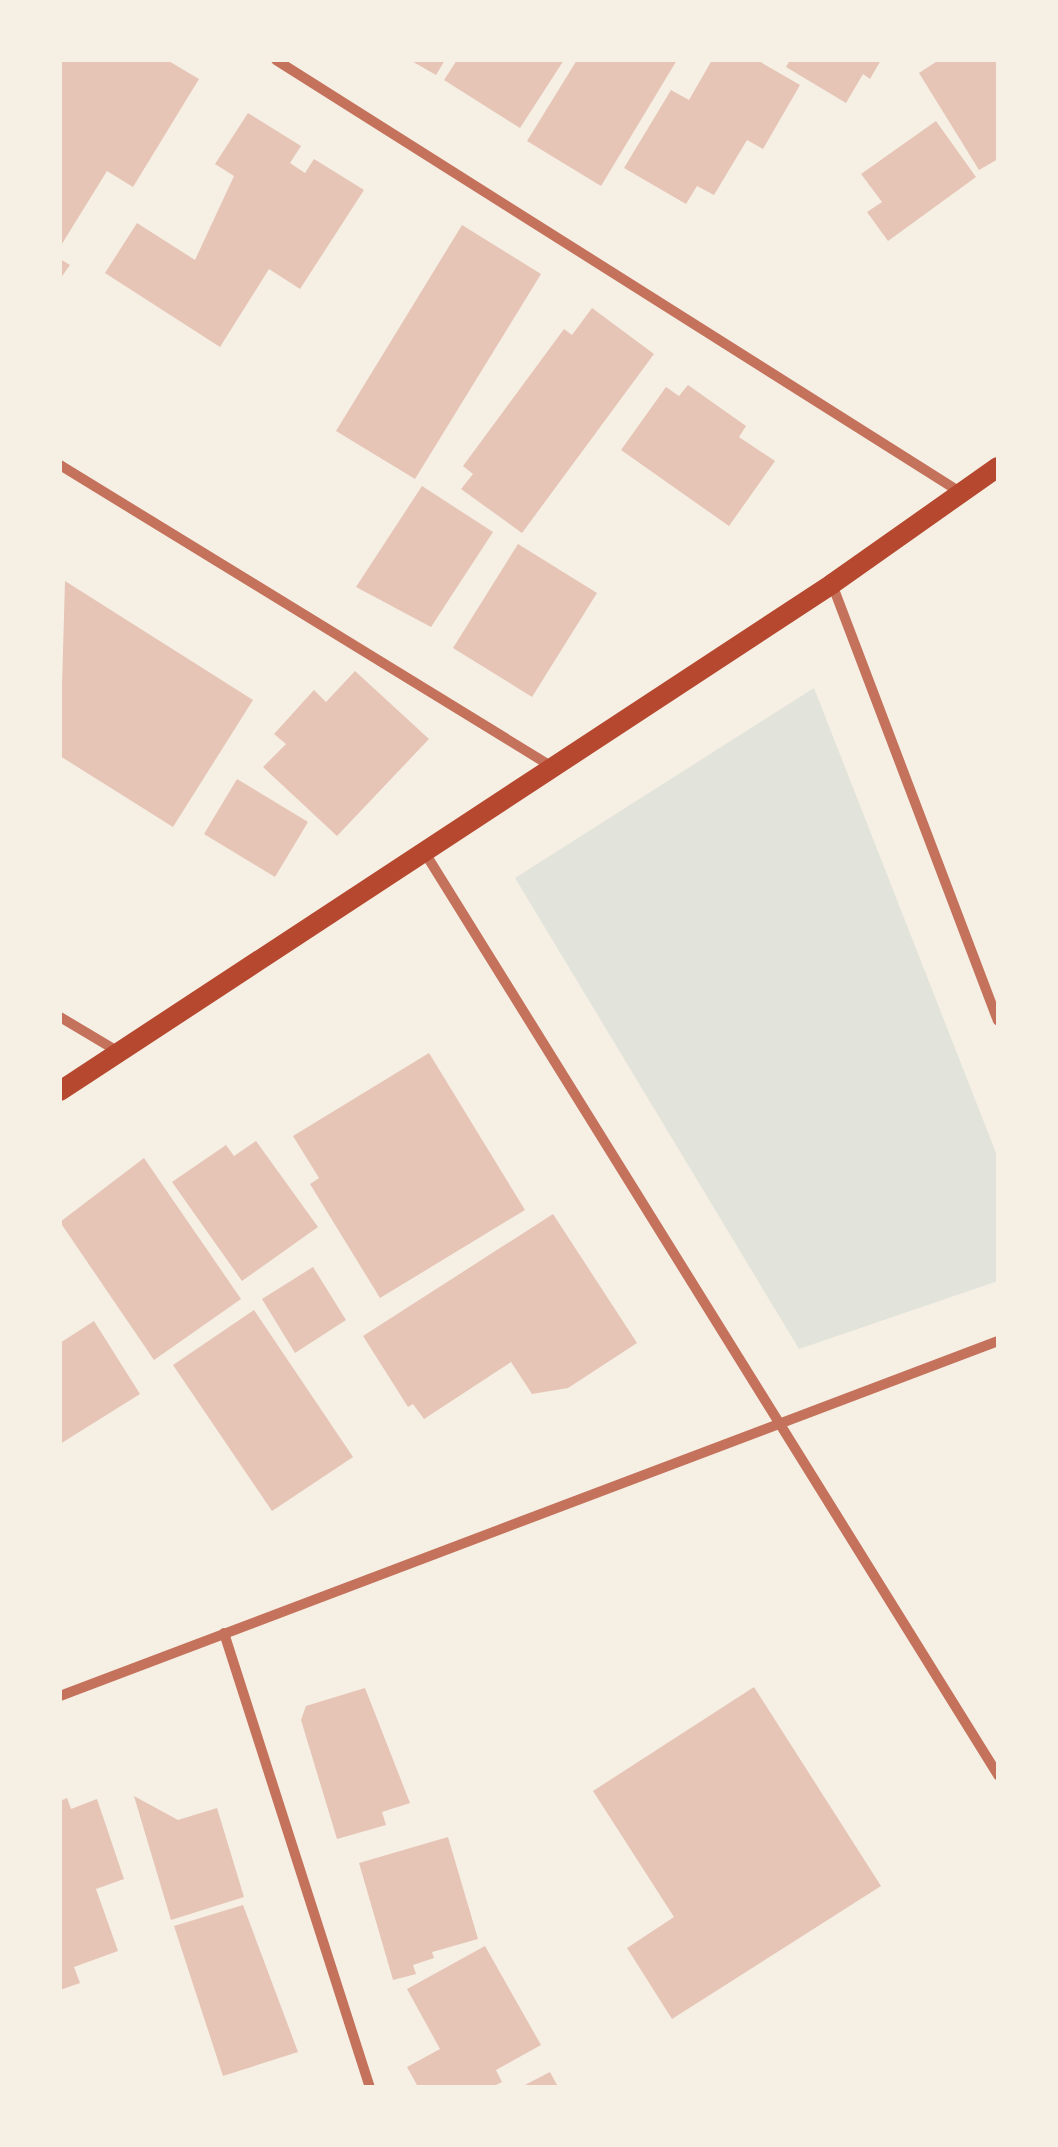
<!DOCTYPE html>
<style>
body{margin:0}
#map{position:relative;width:1058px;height:2147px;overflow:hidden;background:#f6efe4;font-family:Raleway,sans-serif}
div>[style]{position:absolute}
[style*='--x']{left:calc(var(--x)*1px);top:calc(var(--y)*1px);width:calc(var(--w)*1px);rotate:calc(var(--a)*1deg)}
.green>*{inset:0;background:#e2e4dc}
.building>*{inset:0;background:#e6c5b7}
.minor>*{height:10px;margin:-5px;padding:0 5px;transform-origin:5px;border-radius:5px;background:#c5725c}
.secondary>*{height:20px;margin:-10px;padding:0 10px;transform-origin:10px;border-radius:10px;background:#b5482f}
span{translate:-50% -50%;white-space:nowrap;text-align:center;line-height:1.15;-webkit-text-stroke:8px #f6efe4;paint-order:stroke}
.frame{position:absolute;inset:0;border:62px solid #f6efe4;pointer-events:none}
</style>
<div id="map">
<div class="green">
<div style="clip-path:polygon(814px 688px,998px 1158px,998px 1281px,799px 1349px,515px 878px)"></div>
</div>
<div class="building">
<div style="clip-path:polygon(60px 60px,167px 60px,199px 79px,133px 187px,107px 171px,60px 247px)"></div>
<div style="clip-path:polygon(410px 60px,445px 60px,436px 75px)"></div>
<div style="clip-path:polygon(457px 60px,564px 60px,520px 128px,444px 80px)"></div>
<div style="clip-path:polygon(577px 60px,677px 60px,601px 186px,527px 141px)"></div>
<div style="clip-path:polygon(712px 60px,757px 60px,800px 85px,763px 149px,747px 140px,714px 195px,697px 186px,686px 204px,624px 168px,671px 90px,689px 100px)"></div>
<div style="clip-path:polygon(790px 60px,881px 60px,870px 79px,863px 74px,846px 103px,786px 67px)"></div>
<div style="clip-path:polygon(939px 60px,998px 60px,998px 159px,979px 170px,919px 73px)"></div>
<div style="clip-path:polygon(248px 113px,301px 146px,290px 163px,305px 173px,314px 159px,364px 190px,300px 289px,269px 269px,220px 347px,105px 273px,137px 223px,195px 260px,234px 176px,215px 164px)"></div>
<div style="clip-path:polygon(936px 121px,976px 177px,888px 241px,867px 212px,882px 202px,861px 174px)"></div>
<div style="clip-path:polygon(462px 225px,541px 274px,415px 479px,336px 431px)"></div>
<div style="clip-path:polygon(60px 259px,70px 265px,60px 279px)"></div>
<div style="clip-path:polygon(592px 308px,654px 354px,522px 533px,461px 489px,473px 474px,463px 466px,564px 329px,572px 335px)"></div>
<div style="clip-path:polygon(688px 385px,746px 426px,739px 437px,775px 461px,729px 526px,621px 450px,666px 387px,679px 396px)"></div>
<div style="clip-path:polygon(422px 486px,493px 532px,431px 627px,356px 587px)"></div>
<div style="clip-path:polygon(518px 544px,597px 593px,532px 697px,453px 648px)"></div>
<div style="clip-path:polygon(65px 581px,253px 700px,173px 827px,60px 756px)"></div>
<div style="clip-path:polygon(355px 671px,429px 739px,337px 836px,263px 767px,286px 744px,274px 734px,314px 690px,326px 702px)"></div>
<div style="clip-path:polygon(237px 779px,308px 822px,275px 877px,204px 834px)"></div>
<div style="clip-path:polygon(429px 1053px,525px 1210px,380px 1298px,310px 1184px,319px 1178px,293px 1136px)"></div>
<div style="clip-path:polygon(256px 1141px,318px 1227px,242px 1281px,172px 1182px,226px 1145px,234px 1156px)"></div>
<div style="clip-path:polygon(144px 1158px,241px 1299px,154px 1360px,60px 1222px)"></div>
<div style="clip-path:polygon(553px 1214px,637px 1343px,568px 1388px,532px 1394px,511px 1362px,424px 1419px,413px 1404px,408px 1407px,363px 1336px)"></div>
<div style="clip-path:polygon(313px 1267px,346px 1320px,295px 1353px,262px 1299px)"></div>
<div style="clip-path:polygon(254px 1310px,353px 1457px,272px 1511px,173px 1365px)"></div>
<div style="clip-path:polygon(94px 1321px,140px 1394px,60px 1444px,60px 1343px)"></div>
<div style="clip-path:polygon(754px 1687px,881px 1886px,672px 2019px,627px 1948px,674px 1917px,593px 1791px)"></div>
<div style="clip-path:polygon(365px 1688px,410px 1803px,382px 1812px,386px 1825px,337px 1839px,301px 1720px,306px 1706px)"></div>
<div style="clip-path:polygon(134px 1796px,178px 1820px,217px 1808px,244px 1897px,171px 1920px)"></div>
<div style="clip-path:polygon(67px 1798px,71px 1809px,97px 1799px,124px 1879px,96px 1889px,118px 1951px,74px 1967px,80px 1983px,60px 1990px,60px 1801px)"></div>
<div style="clip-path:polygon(448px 1837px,478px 1939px,432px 1952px,434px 1958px,413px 1965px,416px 1974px,393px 1980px,359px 1863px)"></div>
<div style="clip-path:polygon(243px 1905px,298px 2052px,223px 2076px,174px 1926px)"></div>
<div style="clip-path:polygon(485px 1946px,541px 2045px,496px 2070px,502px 2082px,492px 2087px,418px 2087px,407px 2067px,440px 2049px,407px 1989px)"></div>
<div style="clip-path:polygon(550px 2072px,558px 2087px,521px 2087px)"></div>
</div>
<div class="minor">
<div style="--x:276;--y:60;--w:809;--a:32.28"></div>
<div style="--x:60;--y:465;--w:580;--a:31.52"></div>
<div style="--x:832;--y:584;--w:467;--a:69.2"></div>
<div style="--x:425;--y:853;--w:1086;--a:58.14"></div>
<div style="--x:60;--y:1017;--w:66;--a:30.8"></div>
<div style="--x:224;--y:1633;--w:477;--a:72.2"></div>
<div style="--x:60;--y:1696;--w:1003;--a:-20.73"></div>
</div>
<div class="secondary">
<div style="--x:60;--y:1091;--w:924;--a:-33.29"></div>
<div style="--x:832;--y:584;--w:203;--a:-35.2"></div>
</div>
<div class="frame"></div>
</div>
